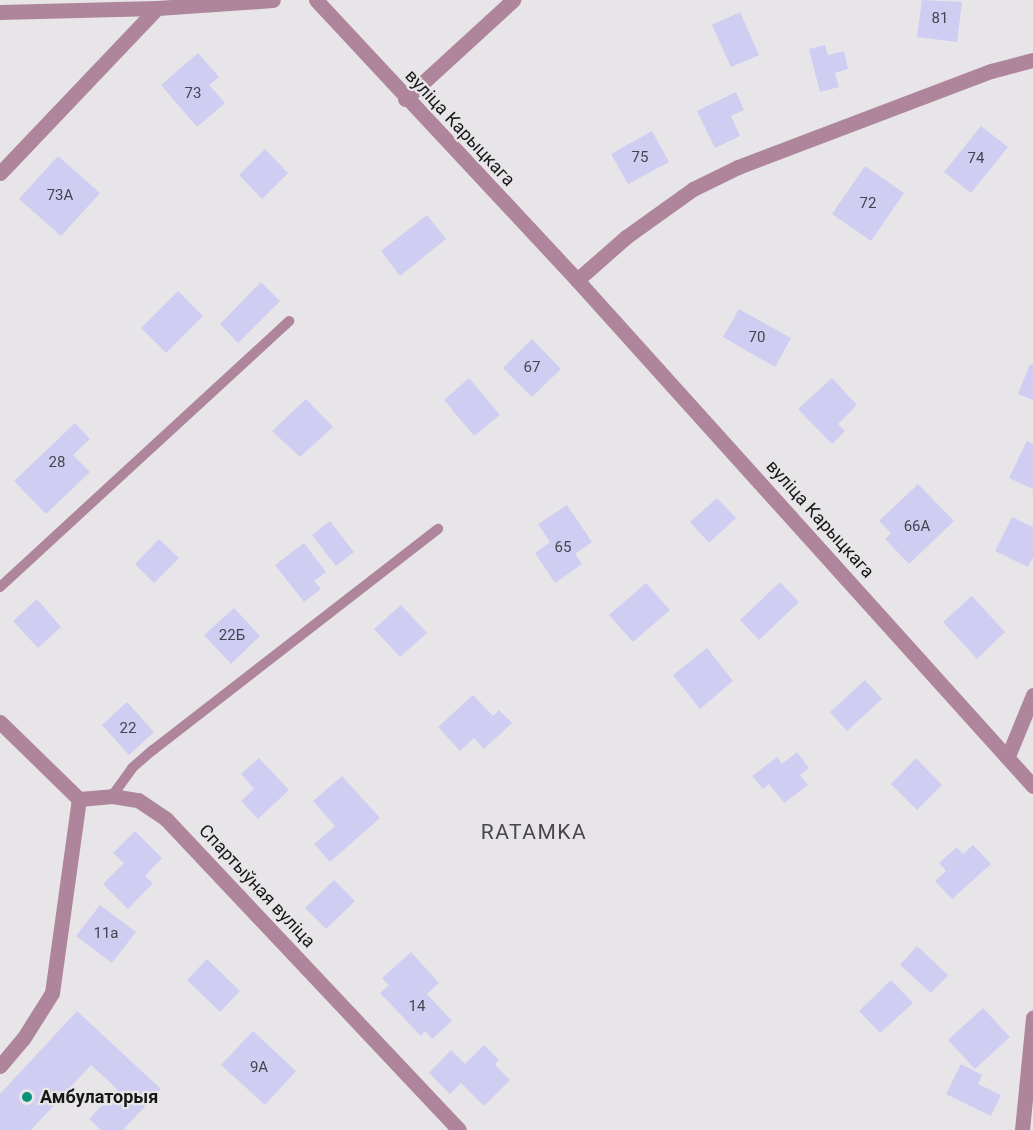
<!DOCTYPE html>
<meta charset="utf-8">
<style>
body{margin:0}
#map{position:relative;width:1033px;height:1130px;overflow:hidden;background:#e7e5e8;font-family:Roboto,sans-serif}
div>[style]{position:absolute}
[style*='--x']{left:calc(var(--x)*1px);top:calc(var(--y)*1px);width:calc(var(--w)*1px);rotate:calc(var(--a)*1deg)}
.building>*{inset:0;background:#d0cdf2}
.service>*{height:10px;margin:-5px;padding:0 5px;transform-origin:5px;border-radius:5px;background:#ae859a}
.minor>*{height:15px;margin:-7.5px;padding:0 7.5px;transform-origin:7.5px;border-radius:7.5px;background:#ae859a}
.tertiary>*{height:15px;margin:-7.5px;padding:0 7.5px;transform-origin:7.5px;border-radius:7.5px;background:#ae859a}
.dots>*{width:16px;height:16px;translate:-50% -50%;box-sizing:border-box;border:3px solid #e7e5e8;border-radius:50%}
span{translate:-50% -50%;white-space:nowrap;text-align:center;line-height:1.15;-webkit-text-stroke:4.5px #e7e5e8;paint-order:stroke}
.number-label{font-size:15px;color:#46444e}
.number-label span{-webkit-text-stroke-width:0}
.street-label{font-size:18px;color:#181718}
.poi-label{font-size:18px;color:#181718;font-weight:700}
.left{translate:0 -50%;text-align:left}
.quarter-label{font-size:21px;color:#49474a;letter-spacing:1.5px}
</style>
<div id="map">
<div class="building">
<div style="clip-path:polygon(922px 0,962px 2px,957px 42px,917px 37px)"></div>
<div style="clip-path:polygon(740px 12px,759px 55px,731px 67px,712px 25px)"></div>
<div style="clip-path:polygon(825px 45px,828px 55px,844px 51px,848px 69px,835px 73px,839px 87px,820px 92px,809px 49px)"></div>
<div style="clip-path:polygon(198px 53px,219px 77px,209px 85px,225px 103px,197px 127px,161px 85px)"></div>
<div style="clip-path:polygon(736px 92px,744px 110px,731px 116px,740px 136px,715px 148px,697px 111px)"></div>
<div style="clip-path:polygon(981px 126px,1008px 147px,971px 193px,944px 172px)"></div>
<div style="clip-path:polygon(652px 131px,669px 162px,628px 184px,611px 154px)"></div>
<div style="clip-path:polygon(265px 149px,288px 173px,262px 199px,239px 175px)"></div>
<div style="clip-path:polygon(58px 156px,100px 193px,61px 236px,19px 199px)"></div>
<div style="clip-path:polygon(865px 166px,904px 193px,871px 241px,832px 214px)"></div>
<div style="clip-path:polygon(427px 215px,446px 239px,400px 276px,381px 251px)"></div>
<div style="clip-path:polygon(261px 282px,280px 301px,238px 343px,220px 324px)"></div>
<div style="clip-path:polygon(178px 291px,203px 316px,166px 353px,141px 328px)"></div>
<div style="clip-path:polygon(739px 309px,791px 338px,775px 367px,723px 337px)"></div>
<div style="clip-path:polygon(532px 339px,561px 369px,532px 397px,503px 368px)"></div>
<div style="clip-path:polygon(1030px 364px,1033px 365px,1033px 400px,1018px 394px)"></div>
<div style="clip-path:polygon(469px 378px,500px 415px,474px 436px,444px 400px)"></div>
<div style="clip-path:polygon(832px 378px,857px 405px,838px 424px,845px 431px,832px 444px,798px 409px)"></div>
<div style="clip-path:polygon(306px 399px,333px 427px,300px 457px,272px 431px)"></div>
<div style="clip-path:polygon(75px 423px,90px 439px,73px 455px,90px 472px,46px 514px,14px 481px)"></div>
<div style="clip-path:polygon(1027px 441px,1033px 444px,1033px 489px,1009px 478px)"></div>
<div style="clip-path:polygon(918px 484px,954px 521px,909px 564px,885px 539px,891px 533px,879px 521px)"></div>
<div style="clip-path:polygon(717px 498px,736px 518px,709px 543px,690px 522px)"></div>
<div style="clip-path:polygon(567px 505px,592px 542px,575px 554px,582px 564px,555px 583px,535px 553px,550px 542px,538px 524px)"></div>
<div style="clip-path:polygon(1012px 517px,1033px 527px,1033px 557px,1028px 567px,995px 551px)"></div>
<div style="clip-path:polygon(330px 521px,354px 552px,336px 566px,312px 535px)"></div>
<div style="clip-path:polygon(159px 539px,179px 558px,154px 583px,135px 564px)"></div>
<div style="clip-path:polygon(304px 543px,326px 572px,314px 581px,321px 589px,304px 602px,275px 565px)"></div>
<div style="clip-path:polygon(780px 582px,799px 602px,759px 640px,740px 620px)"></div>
<div style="clip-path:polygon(646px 583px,670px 610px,633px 642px,609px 615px)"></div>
<div style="clip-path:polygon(972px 596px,1005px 632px,977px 659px,943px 622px)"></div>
<div style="clip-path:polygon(37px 599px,61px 627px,38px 648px,13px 621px)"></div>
<div style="clip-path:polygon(401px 605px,427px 633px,400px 657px,374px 629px)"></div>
<div style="clip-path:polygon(234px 608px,260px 636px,231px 664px,204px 635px)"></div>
<div style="clip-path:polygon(707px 648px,733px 681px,700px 709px,673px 675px)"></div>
<div style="clip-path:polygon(865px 680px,882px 699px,847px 731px,830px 712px)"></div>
<div style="clip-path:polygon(473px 695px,493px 716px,499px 710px,512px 723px,484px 749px,474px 738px,460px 751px,438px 727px)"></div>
<div style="clip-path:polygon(127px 702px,154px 732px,129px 755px,102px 725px)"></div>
<div style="clip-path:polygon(797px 752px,809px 768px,800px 775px,808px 785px,784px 803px,769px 784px,763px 789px,752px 776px,777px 757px,782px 764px)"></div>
<div style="clip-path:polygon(259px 758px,289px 790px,258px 819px,241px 801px,254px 789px,241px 774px)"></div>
<div style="clip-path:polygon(916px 758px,942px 785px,917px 810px,891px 784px)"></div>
<div style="clip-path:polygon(342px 776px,380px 818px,330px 862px,314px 844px,335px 826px,313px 801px)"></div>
<div style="clip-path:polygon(135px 831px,162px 858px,145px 876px,153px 883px,128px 909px,103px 884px,124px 863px,113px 853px)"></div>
<div style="clip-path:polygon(973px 845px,991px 864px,952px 899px,935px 881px,946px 871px,939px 863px,957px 847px,963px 854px)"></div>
<div style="clip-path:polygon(334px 880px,355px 901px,326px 929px,305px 908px)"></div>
<div style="clip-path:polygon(100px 905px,136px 932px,112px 963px,76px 936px)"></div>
<div style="clip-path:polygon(917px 946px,948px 975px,931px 993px,900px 965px)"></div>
<div style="clip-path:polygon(411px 952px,439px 983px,427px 994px,452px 1021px,432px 1039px,425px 1031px,421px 1036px,380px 993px,389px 985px,382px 978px)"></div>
<div style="clip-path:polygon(207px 959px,240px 991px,220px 1012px,187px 980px)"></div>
<div style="clip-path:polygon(891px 980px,913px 1003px,880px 1033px,859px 1011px)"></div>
<div style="clip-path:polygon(983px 1008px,1010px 1037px,975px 1069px,948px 1040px)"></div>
<div style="clip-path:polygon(77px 1011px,161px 1089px,123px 1130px,101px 1130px,89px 1119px,117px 1089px,91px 1065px,31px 1130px,0 1130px,0 1094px)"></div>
<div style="clip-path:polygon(253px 1031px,296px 1071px,265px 1105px,221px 1065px)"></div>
<div style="clip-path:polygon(484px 1045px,499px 1060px,495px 1065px,510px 1080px,484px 1106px,461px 1083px,450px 1094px,429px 1073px,451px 1050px,465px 1064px)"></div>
<div style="clip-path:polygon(961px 1064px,982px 1075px,978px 1084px,1001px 1095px,991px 1116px,946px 1094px)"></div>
</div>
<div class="service">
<div style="--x:0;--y:587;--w:393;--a:-42.6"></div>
<div style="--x:112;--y:796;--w:34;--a:-54"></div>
<div style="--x:132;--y:768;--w:28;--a:-41"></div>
<div style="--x:153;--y:750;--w:361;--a:-37.8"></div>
</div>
<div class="minor">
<div style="--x:0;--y:12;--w:157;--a:-1.5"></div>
<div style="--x:157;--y:8;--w:116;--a:-3.9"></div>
<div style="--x:405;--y:99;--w:147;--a:-42.5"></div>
<div style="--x:0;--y:173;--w:228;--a:-46.4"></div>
<div style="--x:577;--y:280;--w:65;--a:-41.3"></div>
<div style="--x:626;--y:237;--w:82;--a:-35.6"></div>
<div style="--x:693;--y:189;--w:50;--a:-26.1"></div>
<div style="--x:738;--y:167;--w:271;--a:-20.8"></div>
<div style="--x:991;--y:71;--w:43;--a:-14.7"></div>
<div style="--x:0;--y:722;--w:110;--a:44.3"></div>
<div style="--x:79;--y:799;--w:33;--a:-5"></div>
<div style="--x:112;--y:796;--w:26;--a:9"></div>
<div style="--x:138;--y:800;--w:34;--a:34"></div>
<div style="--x:166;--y:819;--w:427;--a:46.7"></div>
<div style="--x:1008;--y:756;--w:66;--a:-67.7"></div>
<div style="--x:0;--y:1066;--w:35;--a:-50"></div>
<div style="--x:23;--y:1039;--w:54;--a:-57.8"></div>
<div style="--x:52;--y:993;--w:196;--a:-82.1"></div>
<div style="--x:1022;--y:1130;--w:113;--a:-84.4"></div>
</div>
<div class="tertiary">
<div style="--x:316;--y:0;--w:383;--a:47"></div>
<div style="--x:577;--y:280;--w:681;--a:47.98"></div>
</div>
<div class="dots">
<div style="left:27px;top:1097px;background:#07907a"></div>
</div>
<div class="number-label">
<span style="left:940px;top:19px">81</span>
<span style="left:193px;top:94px">73</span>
<span style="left:640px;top:158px">75</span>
<span style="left:976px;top:159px">74</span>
<span style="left:60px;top:196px">73А</span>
<span style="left:868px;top:204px">72</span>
<span style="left:757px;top:338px">70</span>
<span style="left:532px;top:368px">67</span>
<span style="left:57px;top:463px">28</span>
<span style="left:917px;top:527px">66А</span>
<span style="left:563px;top:548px">65</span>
<span style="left:232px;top:636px">22Б</span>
<span style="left:128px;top:729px">22</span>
<span style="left:106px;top:934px">11а</span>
<span style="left:417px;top:1007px">14</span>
<span style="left:259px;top:1068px">9А</span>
</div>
<div class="street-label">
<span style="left:460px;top:128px;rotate:47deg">вуліца Карыцкага</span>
<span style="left:820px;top:519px;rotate:48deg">вуліца Карыцкага</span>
<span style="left:257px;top:886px;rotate:47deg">Спартыўная вуліца</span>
</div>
<div class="poi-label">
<span class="left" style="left:40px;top:1097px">Амбулаторыя</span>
</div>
<div class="quarter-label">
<span style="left:534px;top:832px">RATAMKA</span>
</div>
</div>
